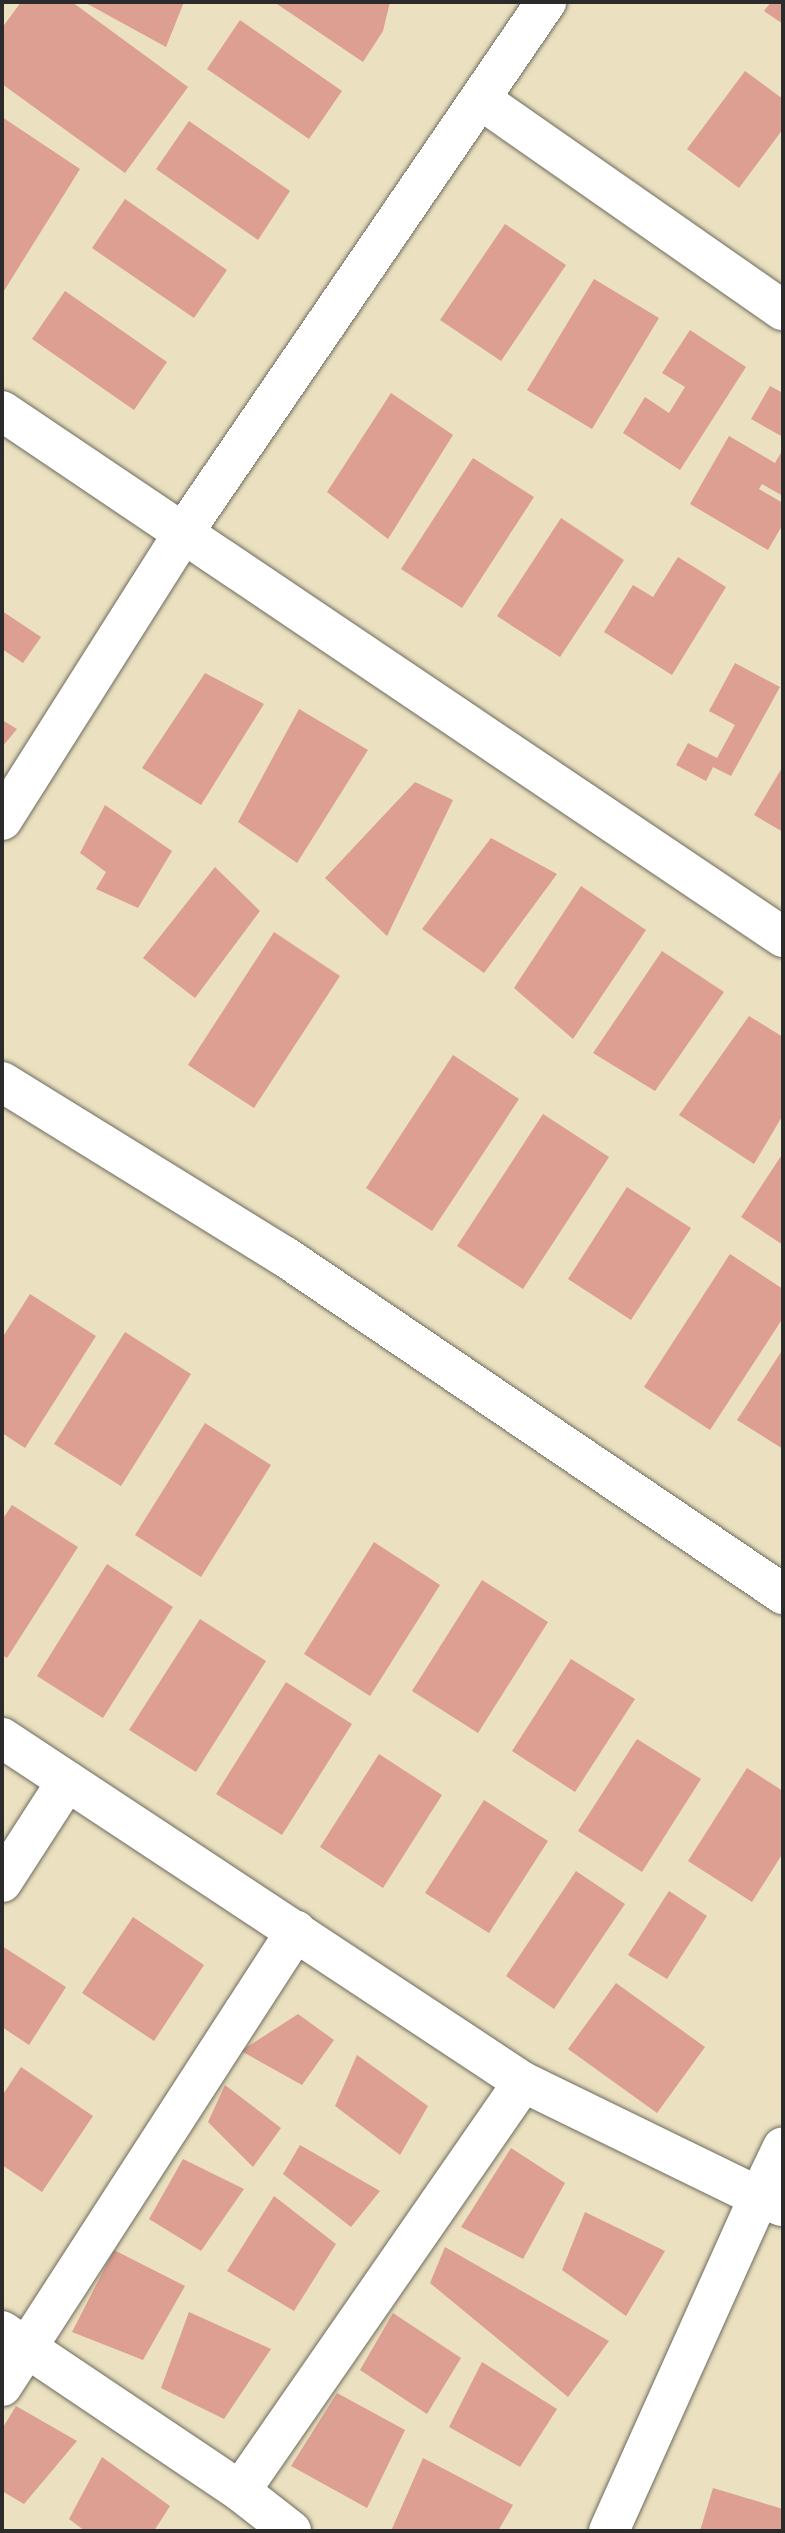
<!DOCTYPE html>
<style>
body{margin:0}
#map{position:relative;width:785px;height:2533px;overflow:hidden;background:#ebe1c0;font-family:"Architects Daughter",sans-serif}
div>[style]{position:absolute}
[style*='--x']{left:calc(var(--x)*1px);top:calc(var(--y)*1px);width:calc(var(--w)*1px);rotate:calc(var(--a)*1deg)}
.building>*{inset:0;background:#dc9f92}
.roads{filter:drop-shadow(0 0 2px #6e6b5f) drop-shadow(0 0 2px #6e6b5f)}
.street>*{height:40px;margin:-20px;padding:0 20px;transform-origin:20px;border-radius:20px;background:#fff}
span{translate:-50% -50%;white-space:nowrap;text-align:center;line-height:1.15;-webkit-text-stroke:6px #fdfcf7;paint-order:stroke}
.frame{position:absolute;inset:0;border:4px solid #2b2b2b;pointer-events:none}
</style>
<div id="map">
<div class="building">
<div style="clip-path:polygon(21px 2px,72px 2px,188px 87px,125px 173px,2px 84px,2px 28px)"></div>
<div style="clip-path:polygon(84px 2px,184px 2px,166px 47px)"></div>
<div style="clip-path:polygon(274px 2px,390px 2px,383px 31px,363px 62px)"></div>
<div style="clip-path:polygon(771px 2px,783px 2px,783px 24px,764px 11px)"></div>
<div style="clip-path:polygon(240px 20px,342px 91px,309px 139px,207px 69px)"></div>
<div style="clip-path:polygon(745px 71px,783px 99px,783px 129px,739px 188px,687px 149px)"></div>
<div style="clip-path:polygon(2px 117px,80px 169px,2px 294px)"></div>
<div style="clip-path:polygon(189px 121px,290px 191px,258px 240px,156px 169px)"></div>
<div style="clip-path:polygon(125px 199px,227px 270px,194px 318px,92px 248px)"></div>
<div style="clip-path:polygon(505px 224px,566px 265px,501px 361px,440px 320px)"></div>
<div style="clip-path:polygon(594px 279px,659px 318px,592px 429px,527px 390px)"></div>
<div style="clip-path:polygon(65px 291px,167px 362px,134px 410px,32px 339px)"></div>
<div style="clip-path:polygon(690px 330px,746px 367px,680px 470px,623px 433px,645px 397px,669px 413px,685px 387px,662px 373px)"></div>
<div style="clip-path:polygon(770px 386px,783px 393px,783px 437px,751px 419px)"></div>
<div style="clip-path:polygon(391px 393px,453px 435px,388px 539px,327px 492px)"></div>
<div style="clip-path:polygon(729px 436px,775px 463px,783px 449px,783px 496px,762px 484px,759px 489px,783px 503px,783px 524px,768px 550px,690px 504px)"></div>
<div style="clip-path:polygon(473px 458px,534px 497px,462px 608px,401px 569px)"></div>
<div style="clip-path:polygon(561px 518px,624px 560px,560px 657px,497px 616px)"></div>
<div style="clip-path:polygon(678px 557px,726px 587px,672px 675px,604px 632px,633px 585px,653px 597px)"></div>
<div style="clip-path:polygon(2px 611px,41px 637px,23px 663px,2px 649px)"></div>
<div style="clip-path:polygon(735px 663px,780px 687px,731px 776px,713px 767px,706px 781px,676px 765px,688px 743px,717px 758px,735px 725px,709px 711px)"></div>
<div style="clip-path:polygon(205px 673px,264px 704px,201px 805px,142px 768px)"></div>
<div style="clip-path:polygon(299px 709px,368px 750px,297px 863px,238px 822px)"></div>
<div style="clip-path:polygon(2px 720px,17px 729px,2px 747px)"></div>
<div style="clip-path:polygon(783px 766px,783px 832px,754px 815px)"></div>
<div style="clip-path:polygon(415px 782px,453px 800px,387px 936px,325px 878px)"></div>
<div style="clip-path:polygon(105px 805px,172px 851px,138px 908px,96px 889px,106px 872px,80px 853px)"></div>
<div style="clip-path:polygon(491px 838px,557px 874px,484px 973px,422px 929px)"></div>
<div style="clip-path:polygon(215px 867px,260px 911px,195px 998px,143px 958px)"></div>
<div style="clip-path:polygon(581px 886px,646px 930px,573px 1039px,514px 988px)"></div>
<div style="clip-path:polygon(274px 932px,340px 976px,254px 1108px,188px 1065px)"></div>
<div style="clip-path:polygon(662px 951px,724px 992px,655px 1091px,593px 1053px)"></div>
<div style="clip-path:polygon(749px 1016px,783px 1037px,783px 1115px,754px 1164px,679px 1115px)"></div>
<div style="clip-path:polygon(453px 1055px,519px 1099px,432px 1231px,366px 1188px)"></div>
<div style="clip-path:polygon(543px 1114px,609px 1157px,523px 1289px,457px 1246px)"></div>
<div style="clip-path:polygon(783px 1153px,783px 1245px,741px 1217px)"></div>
<div style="clip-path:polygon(627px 1187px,691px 1228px,631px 1320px,568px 1279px)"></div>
<div style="clip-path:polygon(730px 1254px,783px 1289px,783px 1318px,710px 1430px,644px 1387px)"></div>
<div style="clip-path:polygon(30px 1294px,96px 1336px,25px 1448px,2px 1433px,2px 1338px)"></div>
<div style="clip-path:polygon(125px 1332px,191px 1374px,121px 1486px,54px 1444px)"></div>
<div style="clip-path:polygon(783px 1349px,783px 1449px,737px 1420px)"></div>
<div style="clip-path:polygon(205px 1423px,271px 1465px,201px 1577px,135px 1535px)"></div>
<div style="clip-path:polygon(12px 1505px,78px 1547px,7px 1658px,2px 1655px,2px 1520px)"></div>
<div style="clip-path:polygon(374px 1542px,440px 1585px,370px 1696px,304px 1654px)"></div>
<div style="clip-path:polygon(107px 1564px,173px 1607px,103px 1718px,37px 1676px)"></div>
<div style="clip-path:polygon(482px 1580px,548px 1622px,478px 1733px,412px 1691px)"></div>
<div style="clip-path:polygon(200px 1619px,266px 1661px,196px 1772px,129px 1730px)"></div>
<div style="clip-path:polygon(571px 1659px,635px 1699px,575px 1792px,512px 1751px)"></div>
<div style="clip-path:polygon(286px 1682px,352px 1724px,282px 1835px,216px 1794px)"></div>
<div style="clip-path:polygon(637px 1739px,701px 1779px,642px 1872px,578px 1831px)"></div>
<div style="clip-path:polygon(379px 1754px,442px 1795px,383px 1888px,320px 1847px)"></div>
<div style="clip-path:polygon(747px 1768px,783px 1791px,783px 1853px,752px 1902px,688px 1861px)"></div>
<div style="clip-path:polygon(484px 1800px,548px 1841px,489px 1933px,425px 1893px)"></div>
<div style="clip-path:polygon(576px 1871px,625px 1904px,554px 2009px,506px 1976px)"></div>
<div style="clip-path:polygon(669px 1891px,707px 1916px,667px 1979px,628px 1955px)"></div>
<div style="clip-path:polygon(133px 1917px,204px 1965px,154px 2041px,82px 1993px)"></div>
<div style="clip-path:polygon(2px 1946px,66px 1987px,29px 2045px,2px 2027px)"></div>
<div style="clip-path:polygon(616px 1983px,705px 2047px,657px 2113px,568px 2049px)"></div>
<div style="clip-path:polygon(298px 2014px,334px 2040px,302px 2085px,241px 2051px)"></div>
<div style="clip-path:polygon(357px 2055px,428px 2106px,400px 2155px,335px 2106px)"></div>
<div style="clip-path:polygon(21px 2067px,93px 2116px,42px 2192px,2px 2165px,2px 2096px)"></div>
<div style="clip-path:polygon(225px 2085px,281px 2128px,253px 2167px,208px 2122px)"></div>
<div style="clip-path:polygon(300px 2145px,380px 2191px,351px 2227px,283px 2174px)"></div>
<div style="clip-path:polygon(511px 2148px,565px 2183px,523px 2259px,461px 2227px)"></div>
<div style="clip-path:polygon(183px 2159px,244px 2189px,201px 2251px,149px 2219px)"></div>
<div style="clip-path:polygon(274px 2196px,336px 2244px,294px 2311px,227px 2271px)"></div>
<div style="clip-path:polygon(585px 2212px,665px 2251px,626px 2316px,562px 2270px)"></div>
<div style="clip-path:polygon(445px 2247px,609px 2341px,568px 2397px,430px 2283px)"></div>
<div style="clip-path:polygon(114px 2250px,185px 2286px,143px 2360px,72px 2332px)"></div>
<div style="clip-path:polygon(189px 2312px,271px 2349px,224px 2419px,161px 2388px)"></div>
<div style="clip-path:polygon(393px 2313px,461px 2358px,427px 2414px,360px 2370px)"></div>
<div style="clip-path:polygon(482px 2362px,557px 2409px,520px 2467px,449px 2427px)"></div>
<div style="clip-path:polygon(337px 2393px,405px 2430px,367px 2508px,291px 2466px)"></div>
<div style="clip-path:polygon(16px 2406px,77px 2441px,24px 2504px,2px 2491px,2px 2429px)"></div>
<div style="clip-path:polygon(102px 2457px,170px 2506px,154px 2531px,85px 2531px,69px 2519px)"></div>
<div style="clip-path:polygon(423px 2458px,513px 2505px,498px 2531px,391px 2531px)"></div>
<div style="clip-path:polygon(713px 2488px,783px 2509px,783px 2531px,700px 2531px)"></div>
</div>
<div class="roads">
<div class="street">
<div style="--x:480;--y:99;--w:369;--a:34.9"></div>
<div style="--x:2;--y:411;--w:942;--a:33.96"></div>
<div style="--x:2;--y:820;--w:343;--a:-57.7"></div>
<div style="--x:185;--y:530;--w:640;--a:-55.64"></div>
<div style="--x:2;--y:1082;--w:331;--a:31.7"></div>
<div style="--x:284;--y:1256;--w:603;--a:34.11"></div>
<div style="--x:2;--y:1738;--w:624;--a:33.44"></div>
<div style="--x:523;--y:2082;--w:263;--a:26"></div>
<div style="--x:759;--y:2197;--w:366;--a:114.2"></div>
<div style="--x:2;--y:1882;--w:120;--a:-57.2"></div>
<div style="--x:782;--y:2206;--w:25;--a:-159"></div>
<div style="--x:759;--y:2197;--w:55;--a:-64.4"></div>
<div style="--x:2;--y:2331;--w:287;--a:33.9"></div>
<div style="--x:240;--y:2491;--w:65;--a:38.1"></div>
<div style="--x:2;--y:2386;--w:542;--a:-57.13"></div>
<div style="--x:240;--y:2491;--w:497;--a:-55.3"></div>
</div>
</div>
<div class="frame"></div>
</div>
